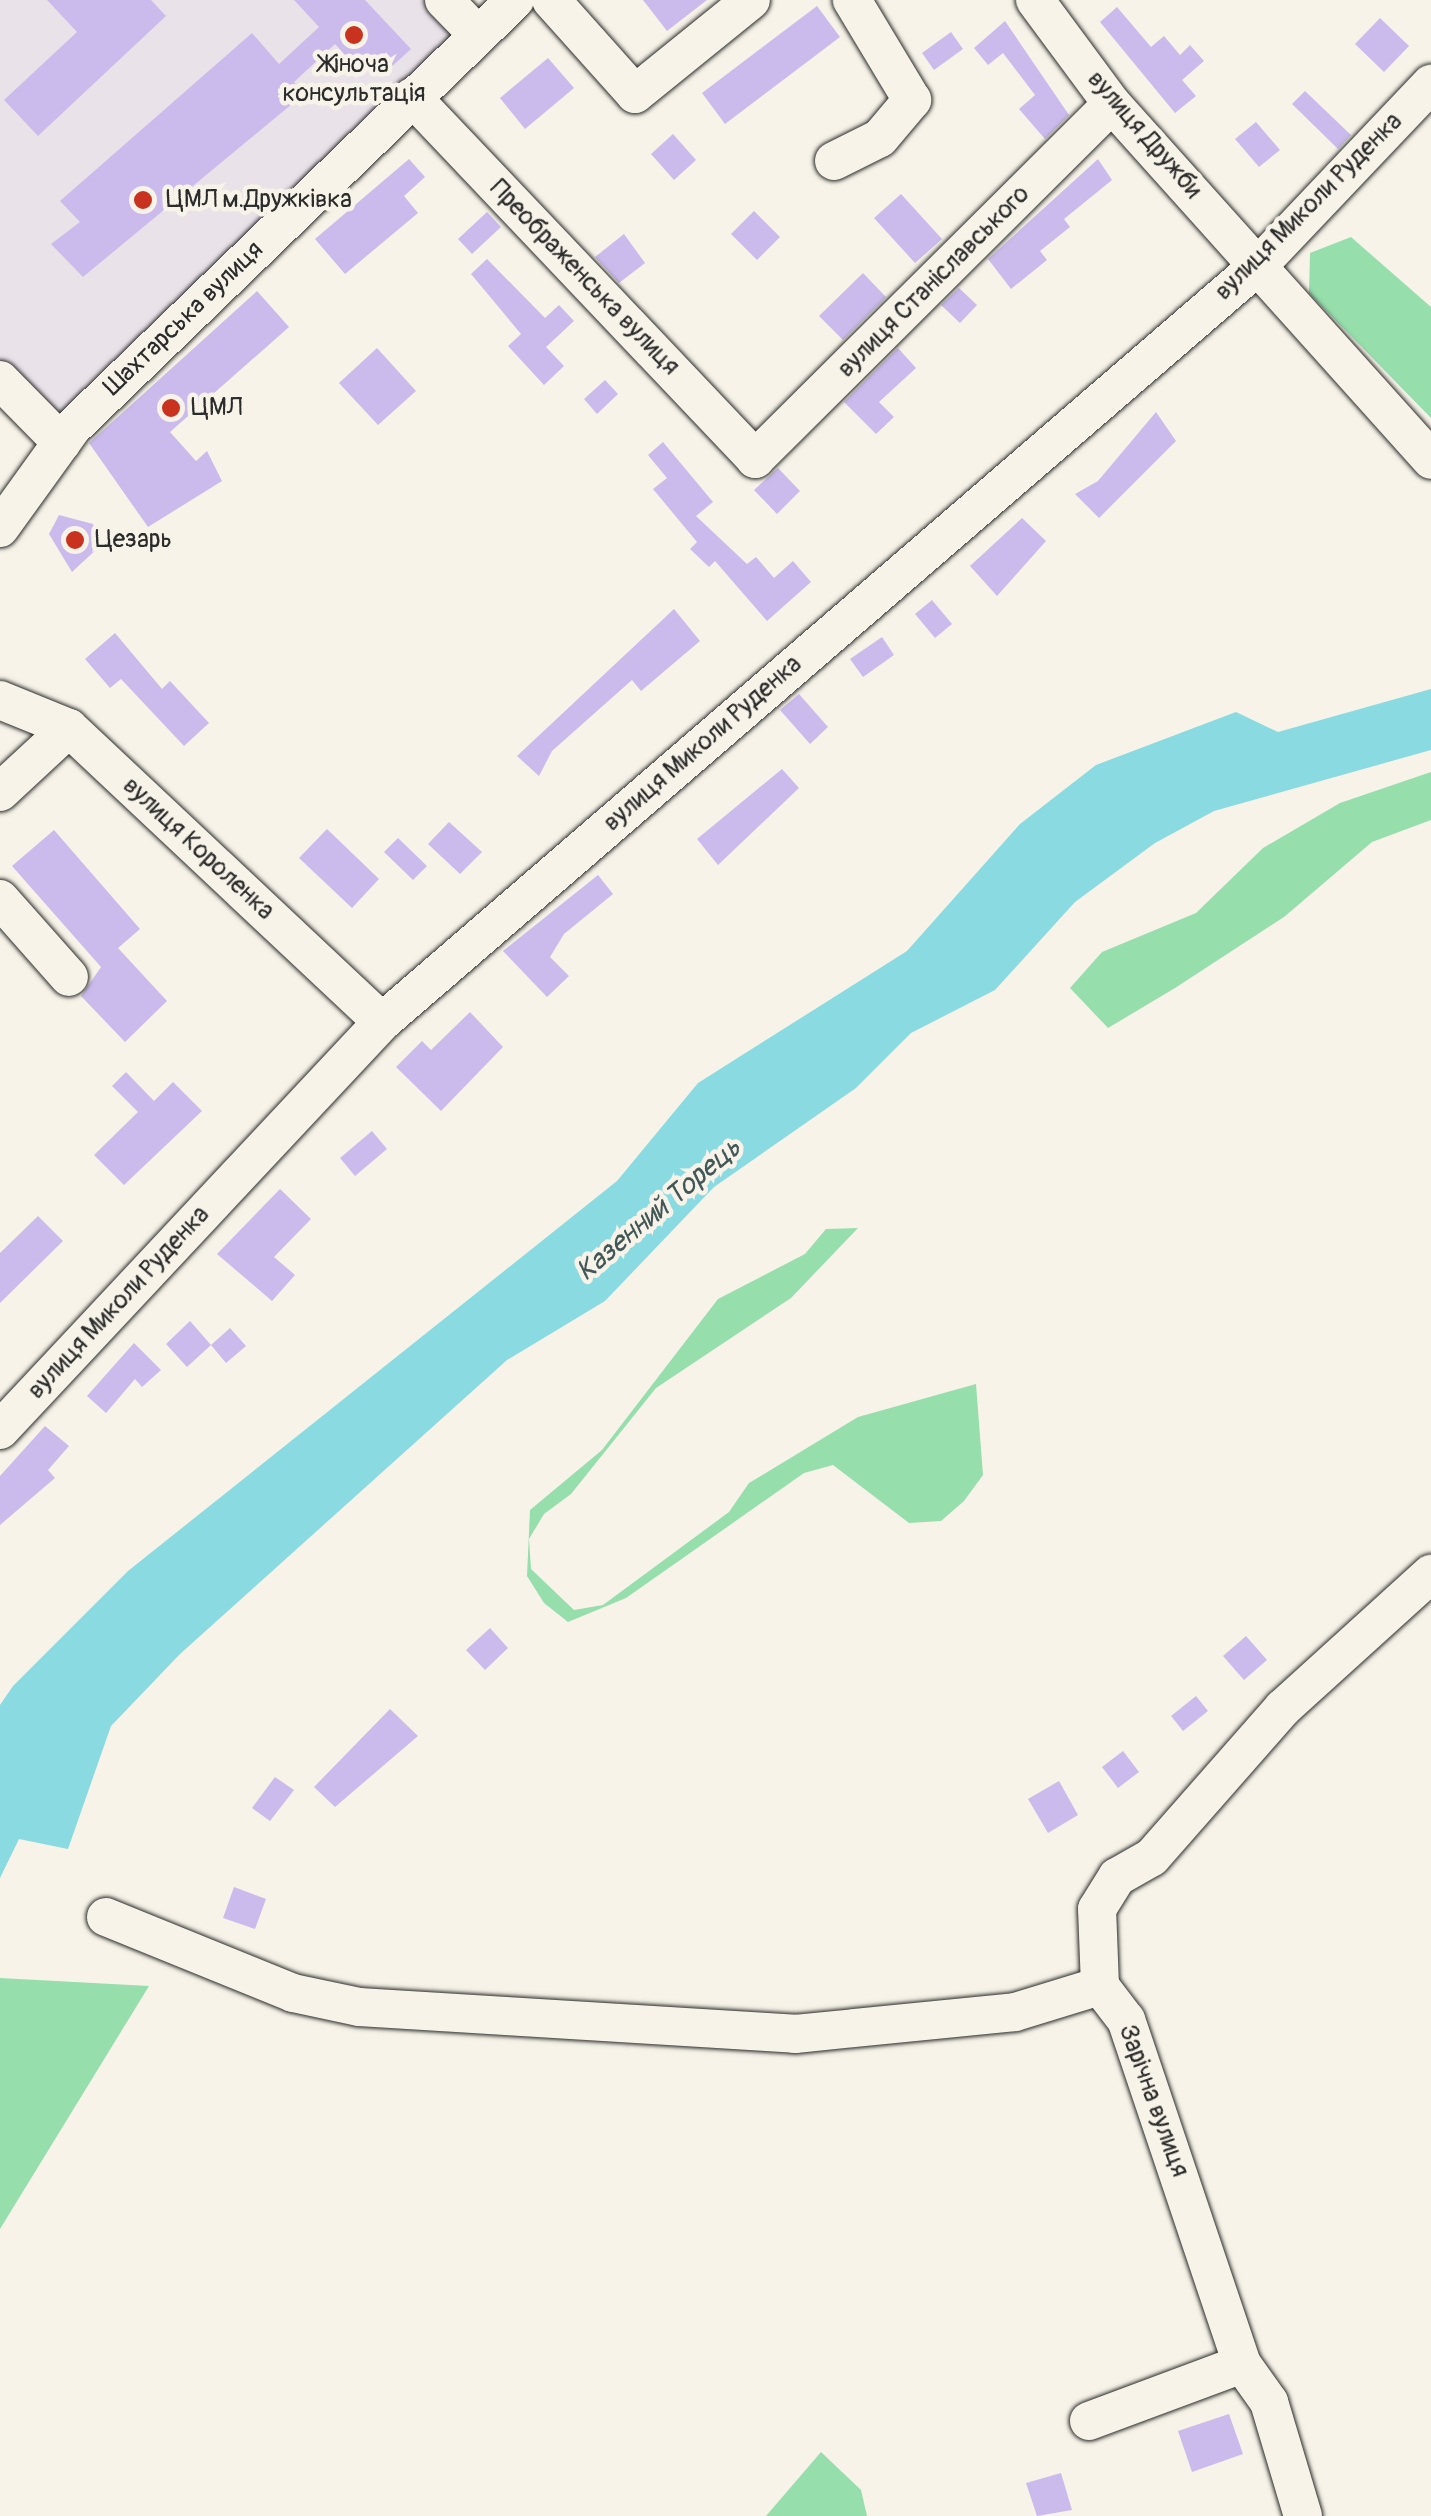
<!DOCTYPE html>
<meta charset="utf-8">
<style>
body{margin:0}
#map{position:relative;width:1431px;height:2516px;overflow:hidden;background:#f7f3e8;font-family:Pangolin,sans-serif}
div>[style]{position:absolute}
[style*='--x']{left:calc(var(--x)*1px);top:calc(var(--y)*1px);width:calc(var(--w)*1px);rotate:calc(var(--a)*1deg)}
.built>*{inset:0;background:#eae2e9}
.green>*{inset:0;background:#96deac}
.water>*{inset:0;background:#89dae1}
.building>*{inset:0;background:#cbbbec}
.roads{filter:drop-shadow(0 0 2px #2b2b2b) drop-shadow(0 0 2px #2b2b2b)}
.minor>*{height:38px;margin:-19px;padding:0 19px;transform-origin:19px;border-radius:19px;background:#f7f3e8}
.dots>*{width:28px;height:28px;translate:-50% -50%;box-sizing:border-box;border:5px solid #f7f3e8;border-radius:50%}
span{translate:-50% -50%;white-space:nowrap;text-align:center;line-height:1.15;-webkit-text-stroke:9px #f7f3e8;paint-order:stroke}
.poi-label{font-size:25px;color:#2b2b2b}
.left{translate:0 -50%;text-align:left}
.street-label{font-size:25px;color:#2b2b2b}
.water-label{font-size:28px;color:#425758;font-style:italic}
</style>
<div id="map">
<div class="built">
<div style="clip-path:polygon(0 0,423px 0,457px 35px,58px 422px,0 366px)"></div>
</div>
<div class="green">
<div style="clip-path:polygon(1351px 237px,1431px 307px,1431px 418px,1309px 293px,1310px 253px)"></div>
<div style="clip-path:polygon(1431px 772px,1431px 820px,1372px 842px,1284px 917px,1175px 988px,1108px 1028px,1070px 988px,1102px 952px,1196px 913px,1263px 848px,1340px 803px)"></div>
<div style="clip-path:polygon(858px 1228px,791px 1298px,656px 1388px,571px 1494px,544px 1514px,529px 1539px,531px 1569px,574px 1610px,603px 1605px,729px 1512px,749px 1483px,858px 1417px,976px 1384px,983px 1475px,964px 1501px,941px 1521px,909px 1523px,833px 1465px,804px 1473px,626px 1598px,568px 1622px,544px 1603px,527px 1576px,530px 1510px,602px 1450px,718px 1299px,805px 1254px,826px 1229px)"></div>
<div style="clip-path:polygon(0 1978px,149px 1986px,0 2229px)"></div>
<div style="clip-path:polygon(821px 2452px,861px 2490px,867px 2516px,766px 2516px)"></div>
</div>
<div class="water">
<div style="clip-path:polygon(1431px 689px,1431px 750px,1214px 811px,1155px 843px,1075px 902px,995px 990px,911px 1033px,856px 1088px,714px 1187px,605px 1301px,507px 1360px,180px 1654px,111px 1726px,68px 1849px,19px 1839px,0 1878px,0 1705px,13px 1686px,128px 1571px,617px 1181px,698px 1083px,907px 951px,1020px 824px,1096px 765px,1236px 712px,1278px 732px)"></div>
</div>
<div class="building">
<div style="clip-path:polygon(47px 0,151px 0,166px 16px,38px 136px,4px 100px,77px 32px)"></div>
<div style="clip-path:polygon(294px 0,365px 0,411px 49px,387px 71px,374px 56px,359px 70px,335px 44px,294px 82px,304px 94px,83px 277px,51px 244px,80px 222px,60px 201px,252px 33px,279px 64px,319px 27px)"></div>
<div style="clip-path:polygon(643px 0,707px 0,667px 31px)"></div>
<div style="clip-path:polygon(817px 6px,840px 37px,725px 124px,702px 93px)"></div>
<div style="clip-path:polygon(1117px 7px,1151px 47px,1164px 36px,1180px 55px,1190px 45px,1204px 61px,1182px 80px,1196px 96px,1175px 113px,1100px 22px)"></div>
<div style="clip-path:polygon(1380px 18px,1409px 46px,1384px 72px,1355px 44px)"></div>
<div style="clip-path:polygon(1005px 21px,1069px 115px,1045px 139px,1019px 109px,1035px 95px,1003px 53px,988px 65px,974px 48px)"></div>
<div style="clip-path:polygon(951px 32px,963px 49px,934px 70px,922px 53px)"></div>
<div style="clip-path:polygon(548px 58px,574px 88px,525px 129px,500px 98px)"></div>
<div style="clip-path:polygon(1305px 91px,1351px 135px,1338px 149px,1292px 104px)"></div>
<div style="clip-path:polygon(1256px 122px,1280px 150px,1259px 167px,1235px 139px)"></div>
<div style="clip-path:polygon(673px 134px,696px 160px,674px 180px,651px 154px)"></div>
<div style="clip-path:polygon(409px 159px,425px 177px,404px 196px,418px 213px,345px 274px,315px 239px)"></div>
<div style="clip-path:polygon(1098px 159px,1112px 180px,1064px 219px,1070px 227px,1040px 251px,1047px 260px,1011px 289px,988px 259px)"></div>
<div style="clip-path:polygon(901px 194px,942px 239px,915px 263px,874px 218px)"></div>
<div style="clip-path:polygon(754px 211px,780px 237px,757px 260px,731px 234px)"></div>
<div style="clip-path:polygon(487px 212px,501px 227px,472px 254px,458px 239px)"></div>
<div style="clip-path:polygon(624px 234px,645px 263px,619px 283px,595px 257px)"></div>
<div style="clip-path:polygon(487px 259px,545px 318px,559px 305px,574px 321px,546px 347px,564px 366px,544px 385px,508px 346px,521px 334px,471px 274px)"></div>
<div style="clip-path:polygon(863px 273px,886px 297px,843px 340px,819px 316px)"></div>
<div style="clip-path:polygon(959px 288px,977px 305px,960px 323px,941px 305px)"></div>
<div style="clip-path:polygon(257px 291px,289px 327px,170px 432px,196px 461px,207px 451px,222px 481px,148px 527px,89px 443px)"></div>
<div style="clip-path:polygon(377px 348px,416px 391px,378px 425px,339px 383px)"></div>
<div style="clip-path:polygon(898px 348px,916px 368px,879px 402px,894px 417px,876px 434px,844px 402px)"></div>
<div style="clip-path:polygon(605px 380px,618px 394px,597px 414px,584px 399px)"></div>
<div style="clip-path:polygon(1156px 412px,1176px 441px,1099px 518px,1075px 494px,1098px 481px)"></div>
<div style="clip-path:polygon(663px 442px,713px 502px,696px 516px,747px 564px,756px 557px,774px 578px,793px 561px,811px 582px,767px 621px,715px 561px,709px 567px,690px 549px,697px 542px,653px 489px,667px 478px,648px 455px)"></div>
<div style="clip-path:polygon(778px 468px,800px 491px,777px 514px,754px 490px)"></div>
<div style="clip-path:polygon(59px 515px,93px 524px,97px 534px,100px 546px,72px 572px,49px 534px)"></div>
<div style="clip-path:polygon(1022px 518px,1046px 541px,997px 596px,970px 566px)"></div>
<div style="clip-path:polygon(932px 600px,952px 624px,935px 638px,915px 614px)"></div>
<div style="clip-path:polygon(674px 609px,700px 641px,641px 691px,632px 680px,552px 751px,539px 776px,517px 756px)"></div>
<div style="clip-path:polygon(115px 633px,162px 689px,170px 681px,209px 723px,184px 746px,121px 679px,110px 688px,85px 659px)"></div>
<div style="clip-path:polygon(882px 637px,894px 655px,863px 677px,850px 659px)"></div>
<div style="clip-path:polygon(799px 694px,828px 727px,810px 744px,780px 710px)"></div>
<div style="clip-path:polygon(782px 769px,799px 788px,718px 865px,697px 839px)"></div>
<div style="clip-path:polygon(449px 822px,482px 852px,460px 874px,428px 844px)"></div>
<div style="clip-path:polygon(327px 829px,379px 879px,352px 908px,299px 858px)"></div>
<div style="clip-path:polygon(54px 830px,140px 929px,118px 948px,167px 1001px,125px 1042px,81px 996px,101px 967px,12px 866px)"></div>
<div style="clip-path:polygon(398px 838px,427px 866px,413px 880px,384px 852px)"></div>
<div style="clip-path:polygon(598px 875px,613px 894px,564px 934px,550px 957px,569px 976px,547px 997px,503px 951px)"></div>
<div style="clip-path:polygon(470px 1012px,503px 1047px,441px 1111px,396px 1067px,422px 1041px,431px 1050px)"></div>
<div style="clip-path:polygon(126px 1072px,154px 1101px,173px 1082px,202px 1111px,124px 1185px,94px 1155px,138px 1112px,112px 1086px)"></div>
<div style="clip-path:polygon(372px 1131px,387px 1149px,355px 1176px,340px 1158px)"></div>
<div style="clip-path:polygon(280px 1189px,311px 1219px,274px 1257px,295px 1275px,272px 1301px,217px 1254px)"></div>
<div style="clip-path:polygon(38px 1216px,63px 1241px,0 1303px,0 1253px)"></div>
<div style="clip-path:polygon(190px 1321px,211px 1345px,230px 1328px,246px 1346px,226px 1363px,211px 1345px,187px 1367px,166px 1344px)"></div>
<div style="clip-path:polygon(134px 1343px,161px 1370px,142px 1387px,135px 1379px,106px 1413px,87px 1396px)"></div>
<div style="clip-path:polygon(45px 1426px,69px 1446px,48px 1470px,55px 1478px,0 1525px,0 1476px)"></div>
<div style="clip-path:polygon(490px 1628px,508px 1648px,485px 1670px,466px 1650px)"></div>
<div style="clip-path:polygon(1246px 1636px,1267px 1660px,1244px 1680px,1223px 1656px)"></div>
<div style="clip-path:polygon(1196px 1696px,1208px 1711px,1183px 1731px,1171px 1716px)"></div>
<div style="clip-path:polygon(390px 1709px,418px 1736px,335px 1807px,314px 1787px)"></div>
<div style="clip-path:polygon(1123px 1751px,1139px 1772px,1118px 1788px,1102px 1767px)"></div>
<div style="clip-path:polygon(275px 1777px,294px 1790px,270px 1821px,252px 1808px)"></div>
<div style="clip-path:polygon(1059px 1781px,1078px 1815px,1048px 1833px,1028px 1799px)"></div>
<div style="clip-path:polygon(234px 1887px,266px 1899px,255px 1929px,223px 1918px)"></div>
<div style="clip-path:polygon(1229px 2414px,1243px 2454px,1192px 2472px,1178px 2431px)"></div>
<div style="clip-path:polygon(1061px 2473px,1072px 2510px,1037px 2516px,1026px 2483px)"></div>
</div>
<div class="roads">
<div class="minor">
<div style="--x:444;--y:0;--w:49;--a:45.8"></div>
<div style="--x:551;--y:0;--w:126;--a:48.2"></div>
<div style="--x:635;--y:94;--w:149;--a:-39"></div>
<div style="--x:1035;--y:0;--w:129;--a:53.5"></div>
<div style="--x:1112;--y:104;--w:478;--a:48.1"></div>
<div style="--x:412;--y:97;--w:499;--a:46.5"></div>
<div style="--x:755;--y:459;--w:503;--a:-44.84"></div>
<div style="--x:834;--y:161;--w:51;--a:-26.6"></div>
<div style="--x:880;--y:138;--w:50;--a:-49.9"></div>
<div style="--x:912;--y:100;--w:117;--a:-121"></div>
<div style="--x:0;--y:380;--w:88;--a:45.5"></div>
<div style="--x:0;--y:528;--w:123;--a:-54.2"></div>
<div style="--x:72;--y:428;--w:616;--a:-44.01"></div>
<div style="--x:0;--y:700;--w:74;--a:22.1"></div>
<div style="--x:69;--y:728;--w:429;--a:43.2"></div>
<div style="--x:0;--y:792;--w:94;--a:-42.8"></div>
<div style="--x:0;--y:899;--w:104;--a:48.5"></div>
<div style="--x:0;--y:1430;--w:559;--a:-46.89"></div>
<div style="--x:382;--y:1022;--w:1159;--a:-40.8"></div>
<div style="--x:1259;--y:265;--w:250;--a:-46.5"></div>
<div style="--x:106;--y:1917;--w:202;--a:22.1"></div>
<div style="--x:293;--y:1993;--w:67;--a:12"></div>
<div style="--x:359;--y:2007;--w:437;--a:3.5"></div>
<div style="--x:795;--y:2034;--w:221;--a:-5.7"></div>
<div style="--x:1015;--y:2012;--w:89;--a:-17"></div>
<div style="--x:1242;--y:2364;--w:47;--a:54.6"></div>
<div style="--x:1269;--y:2402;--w:119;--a:73.4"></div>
<div style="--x:1089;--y:2421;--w:163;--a:-20.4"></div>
<div style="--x:1242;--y:2364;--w:363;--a:-108.6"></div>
<div style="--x:1126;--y:2020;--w:43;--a:-127.4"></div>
<div style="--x:1100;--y:1986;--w:77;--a:-92.2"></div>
<div style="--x:1097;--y:1909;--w:38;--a:-58"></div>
<div style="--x:1117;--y:1877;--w:40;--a:-29.7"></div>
<div style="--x:1152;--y:1857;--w:198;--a:-48.7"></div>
<div style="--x:1283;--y:1708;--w:200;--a:-42.2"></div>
</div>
</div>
<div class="dots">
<div style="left:354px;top:35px;background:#c8321e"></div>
<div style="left:143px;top:200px;background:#c8321e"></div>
<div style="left:171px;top:408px;background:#c8321e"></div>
<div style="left:75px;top:540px;background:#c8321e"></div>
</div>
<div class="poi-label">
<span style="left:354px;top:80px">Жіноча<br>консультація</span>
<span class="left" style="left:166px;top:200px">ЦМЛ м.Дружківка</span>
<span class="left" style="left:191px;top:408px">ЦМЛ</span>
<span class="left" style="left:95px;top:540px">Цезарь</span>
</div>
<div class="street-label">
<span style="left:1144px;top:135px;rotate:49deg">вулиця Дружби</span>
<span style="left:1309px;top:207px;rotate:-45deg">вулиця Миколи Руденка</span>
<span style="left:584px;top:278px;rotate:46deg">Преображенська вулиця</span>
<span style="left:934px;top:282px;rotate:-45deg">вулиця Станіславського</span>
<span style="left:184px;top:319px;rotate:-44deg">Шахтарська вулиця</span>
<span style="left:703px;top:744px;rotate:-41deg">вулиця Миколи Руденка</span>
<span style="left:198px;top:849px;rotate:43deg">вулиця Короленка</span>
<span style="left:119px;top:1303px;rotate:-47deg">вулиця Миколи Руденка</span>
<span style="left:1153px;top:2101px;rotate:70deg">Зарічна вулиця</span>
</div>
<div class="water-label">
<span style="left:659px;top:1210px;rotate:-40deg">Казенний Торець</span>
</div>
</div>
